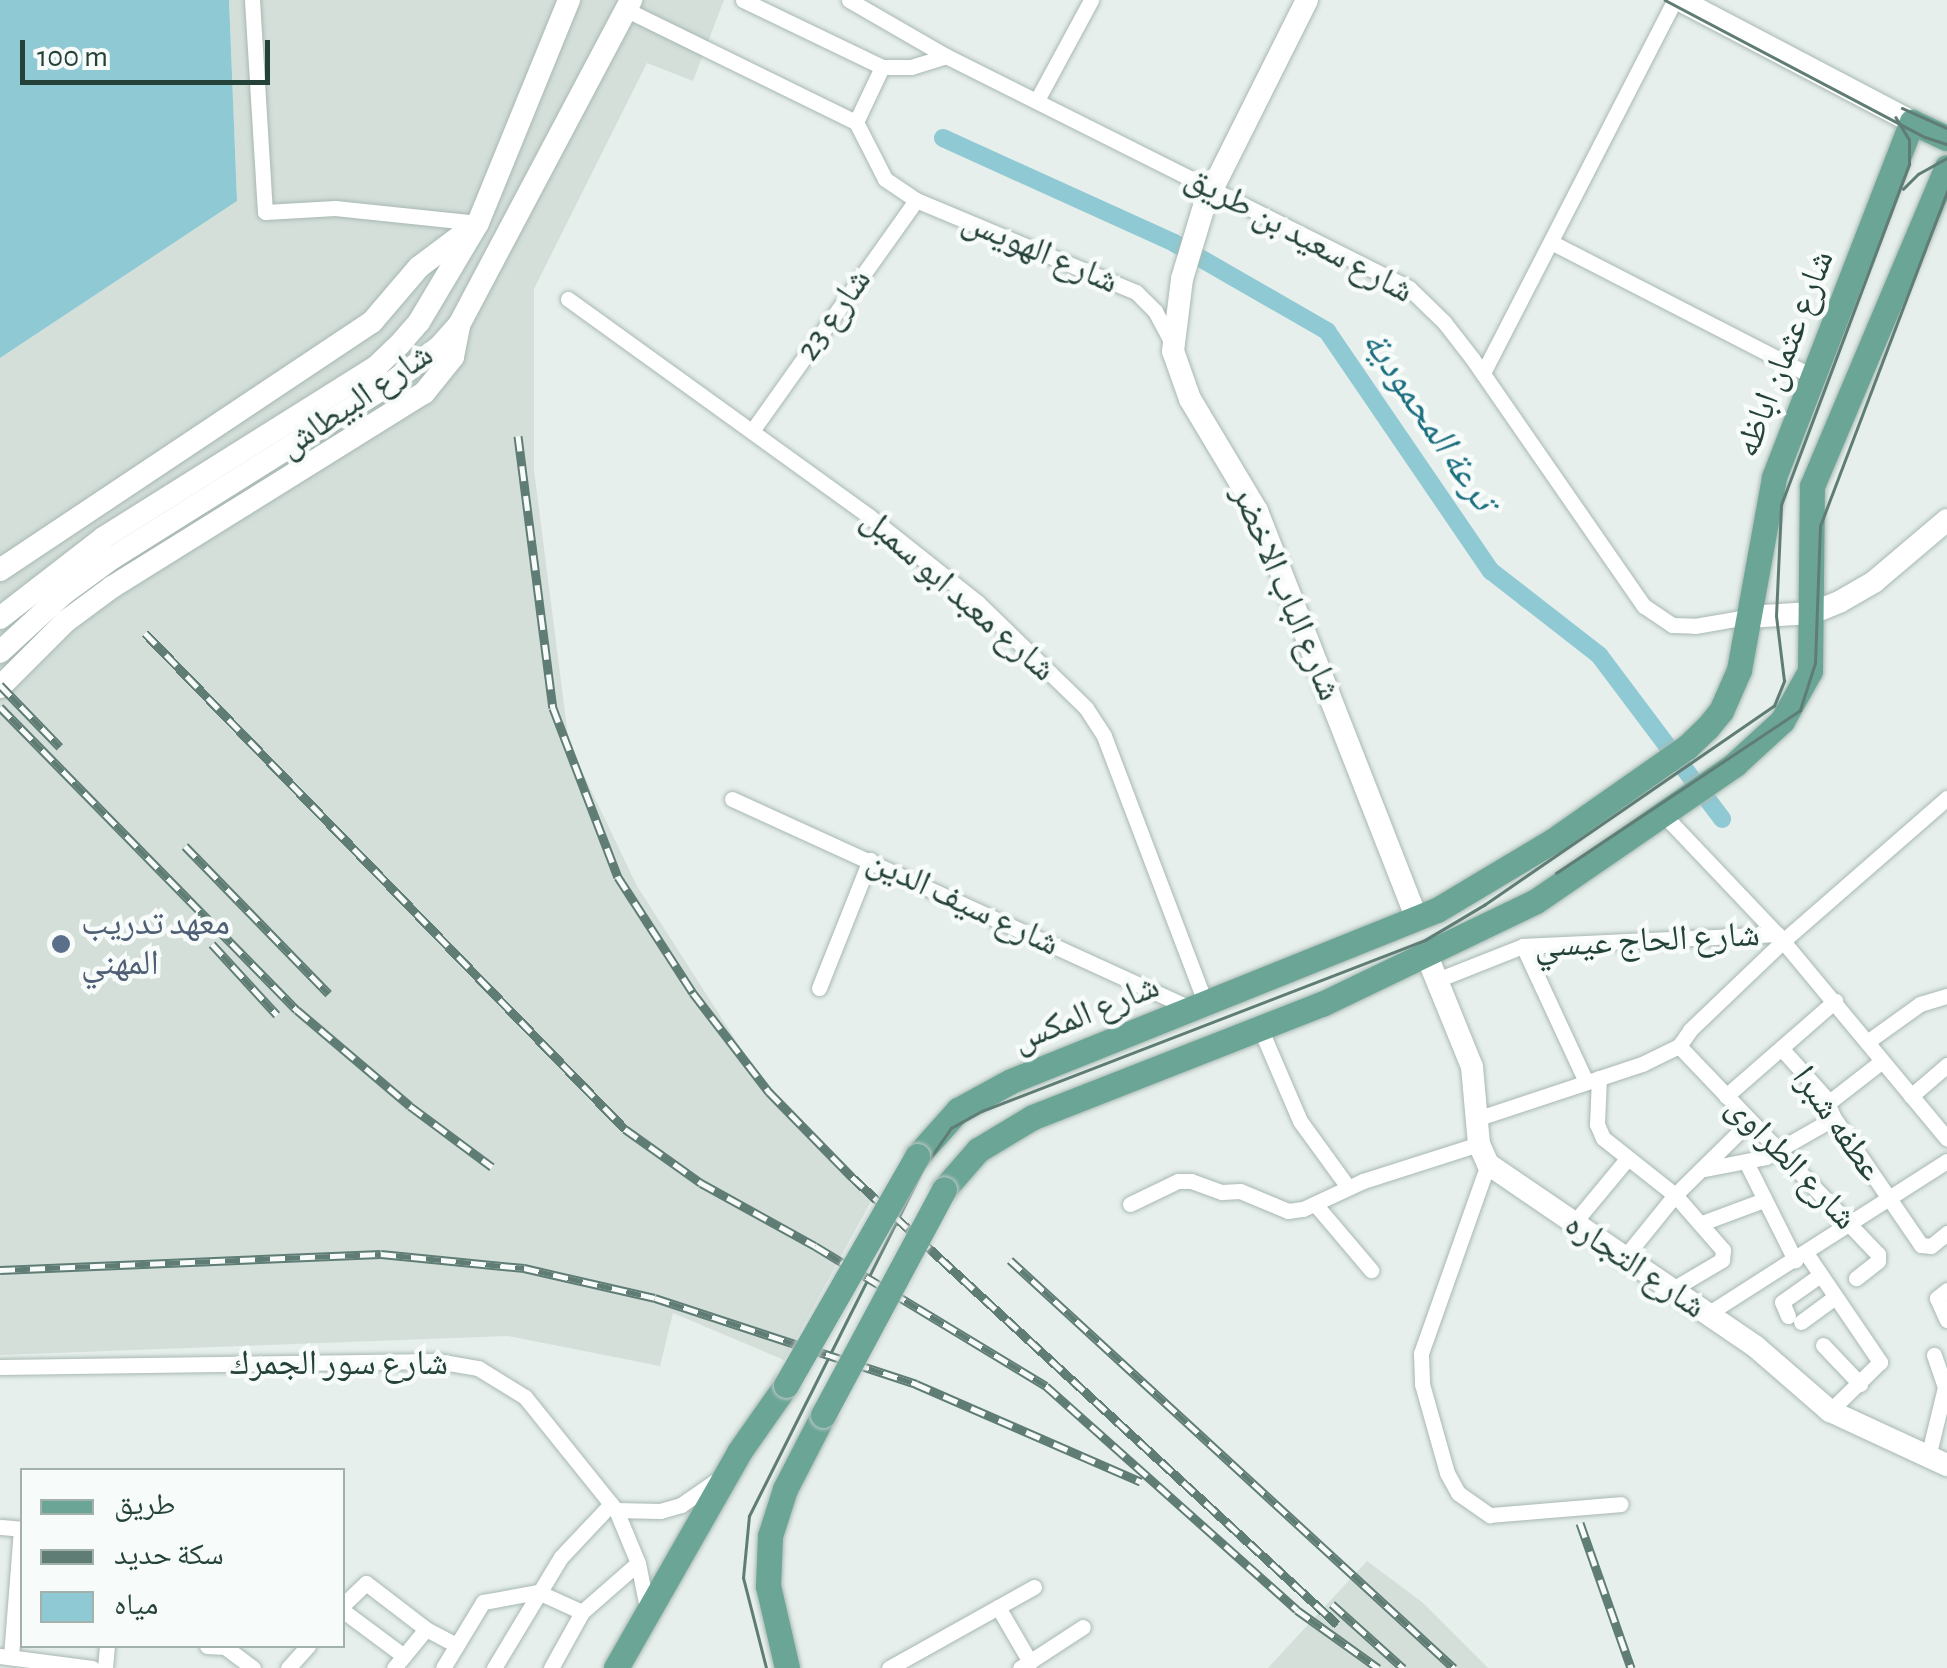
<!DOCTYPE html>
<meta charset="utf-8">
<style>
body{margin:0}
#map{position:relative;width:1947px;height:1668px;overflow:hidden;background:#e6efeb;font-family:"Alegreya Sans","Noto Naskh Arabic",sans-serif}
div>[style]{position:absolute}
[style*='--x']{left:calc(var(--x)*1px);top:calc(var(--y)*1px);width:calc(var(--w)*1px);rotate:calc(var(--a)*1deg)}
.built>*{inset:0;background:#d4dfda}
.water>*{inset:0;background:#8ec9d4}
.canal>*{height:18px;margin:-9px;padding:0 9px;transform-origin:9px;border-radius:9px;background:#8ec9d4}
.roads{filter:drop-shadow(0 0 2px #a8b8b2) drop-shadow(0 0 2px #a8b8b2)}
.street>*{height:15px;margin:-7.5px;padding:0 7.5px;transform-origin:7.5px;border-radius:7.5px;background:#fff}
.secondary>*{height:22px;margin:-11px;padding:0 11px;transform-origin:11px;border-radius:11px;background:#fff}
.primary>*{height:25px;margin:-12.5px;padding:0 12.5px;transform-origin:12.5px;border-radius:12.5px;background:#6aa596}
.tram>*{height:2.5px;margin:-1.25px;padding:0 1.25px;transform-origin:1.25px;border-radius:1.25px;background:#5f7d75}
.rail>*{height:9px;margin-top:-4.5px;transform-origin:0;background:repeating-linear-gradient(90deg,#f7fbf9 0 15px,#5f7d75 0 30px);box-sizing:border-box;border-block:2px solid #5f7d75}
.bridges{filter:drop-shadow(0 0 2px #c2cac8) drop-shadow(0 0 2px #c2cac8)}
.primary-bridge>*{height:25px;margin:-12.5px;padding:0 12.5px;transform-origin:12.5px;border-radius:12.5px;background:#6aa596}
.dots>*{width:28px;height:28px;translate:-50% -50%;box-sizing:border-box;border:5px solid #f7fbf9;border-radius:50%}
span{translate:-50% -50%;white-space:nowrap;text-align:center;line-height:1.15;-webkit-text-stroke:9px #f7fbf9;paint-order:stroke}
.street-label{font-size:35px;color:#24423a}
.service-label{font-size:35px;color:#4e5e75}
.left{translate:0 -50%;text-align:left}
.water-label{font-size:38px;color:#1c6f80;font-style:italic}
.legend{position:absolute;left:20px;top:1468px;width:325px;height:180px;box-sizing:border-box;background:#f7fbf9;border:2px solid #a3b1ad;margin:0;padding:12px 18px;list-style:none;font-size:30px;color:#24423a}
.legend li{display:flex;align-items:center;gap:20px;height:50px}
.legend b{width:50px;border:2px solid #a3b1ad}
.scale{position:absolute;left:20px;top:40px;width:250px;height:45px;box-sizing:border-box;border:5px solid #24423a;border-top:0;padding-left:12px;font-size:30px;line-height:35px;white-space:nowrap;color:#24423a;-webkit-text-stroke:8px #f7fbf9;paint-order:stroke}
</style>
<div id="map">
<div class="built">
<div style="clip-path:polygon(229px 0,724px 0,693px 81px,647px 63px,534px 289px,534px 470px,569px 744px,637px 886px,758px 1075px,875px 1194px,784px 1360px,673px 1313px,660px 1366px,508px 1336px,0 1355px,0 358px,237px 201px)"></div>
<div style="clip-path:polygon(1367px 1561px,1422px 1602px,1488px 1668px,1268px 1668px)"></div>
</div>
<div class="water">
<div style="clip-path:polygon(0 0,229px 0,237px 201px,0 358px)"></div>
</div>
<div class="canal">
<div style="--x:943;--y:138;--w:254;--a:24.4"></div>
<div style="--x:1174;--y:243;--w:177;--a:29.9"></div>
<div style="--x:1327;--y:331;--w:291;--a:55.7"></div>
<div style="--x:1491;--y:571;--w:137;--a:37.9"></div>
<div style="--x:1599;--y:655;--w:205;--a:53.1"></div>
</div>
<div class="roads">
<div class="street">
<div style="--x:252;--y:0;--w:212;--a:86.5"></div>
<div style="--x:265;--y:212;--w:70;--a:-3.3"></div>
<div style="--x:335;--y:208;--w:144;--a:6"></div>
<div style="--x:743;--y:0;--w:154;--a:25.7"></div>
<div style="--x:882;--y:67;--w:29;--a:0"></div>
<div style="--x:911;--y:67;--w:37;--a:-17"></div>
<div style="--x:849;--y:0;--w:112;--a:30"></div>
<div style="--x:946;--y:56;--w:518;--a:26.61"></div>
<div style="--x:1409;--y:288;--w:49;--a:44.2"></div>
<div style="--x:1444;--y:322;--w:46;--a:52.1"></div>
<div style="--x:1472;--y:358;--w:302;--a:55.3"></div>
<div style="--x:1644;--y:606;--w:34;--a:34"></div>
<div style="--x:1672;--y:625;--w:23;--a:2"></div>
<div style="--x:1695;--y:626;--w:53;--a:-9.8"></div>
<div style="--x:627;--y:10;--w:255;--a:26.1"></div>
<div style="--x:856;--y:122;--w:64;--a:63"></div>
<div style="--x:885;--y:179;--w:37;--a:34"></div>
<div style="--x:916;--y:200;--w:238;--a:22.7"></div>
<div style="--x:1136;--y:292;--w:27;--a:45"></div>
<div style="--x:1155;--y:311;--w:34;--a:62"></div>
<div style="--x:1037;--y:100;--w:114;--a:-61.6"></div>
<div style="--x:856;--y:122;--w:61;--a:-64.7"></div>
<div style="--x:1551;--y:242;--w:293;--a:27.2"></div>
<div style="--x:568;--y:299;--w:372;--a:35.8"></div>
<div style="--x:870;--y:517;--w:137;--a:38.5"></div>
<div style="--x:977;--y:602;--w:152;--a:44.2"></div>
<div style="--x:1086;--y:708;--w:33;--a:57"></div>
<div style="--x:1104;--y:736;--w:287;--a:69.2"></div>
<div style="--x:1483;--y:373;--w:420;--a:-62.8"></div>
<div style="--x:752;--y:431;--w:283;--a:-54.6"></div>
<div style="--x:732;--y:799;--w:506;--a:24.54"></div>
<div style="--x:1663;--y:814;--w:166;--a:46.5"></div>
<div style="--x:1523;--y:946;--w:150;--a:65.1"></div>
<div style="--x:1437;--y:980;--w:92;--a:-21.6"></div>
<div style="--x:1523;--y:946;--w:254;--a:-2.7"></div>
<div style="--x:1777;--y:934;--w:266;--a:50.3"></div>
<div style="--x:819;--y:988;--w:138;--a:-68.3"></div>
<div style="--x:1260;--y:1028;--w:101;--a:66.7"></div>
<div style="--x:1300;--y:1121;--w:82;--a:54"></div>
<div style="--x:1867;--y:1042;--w:65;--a:-35.6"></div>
<div style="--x:1920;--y:1004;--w:28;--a:-17"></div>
<div style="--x:1679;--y:1046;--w:288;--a:46.3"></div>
<div style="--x:1878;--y:1254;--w:7;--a:90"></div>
<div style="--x:1878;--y:1261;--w:28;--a:142"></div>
<div style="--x:1781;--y:1048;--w:64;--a:48.1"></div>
<div style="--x:1824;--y:1096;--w:24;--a:66"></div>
<div style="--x:1834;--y:1118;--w:154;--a:55.6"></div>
<div style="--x:1921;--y:1245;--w:10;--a:6"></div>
<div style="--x:1931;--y:1246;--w:21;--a:-39"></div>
<div style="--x:1599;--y:1078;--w:46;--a:92.5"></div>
<div style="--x:1597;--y:1124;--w:15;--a:67"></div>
<div style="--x:1603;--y:1138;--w:92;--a:38.4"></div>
<div style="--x:1675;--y:1195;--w:73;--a:48.9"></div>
<div style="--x:1723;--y:1250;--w:10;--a:96"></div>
<div style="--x:1722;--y:1260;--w:59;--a:149.5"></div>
<div style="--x:1726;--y:1096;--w:145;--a:-41.1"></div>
<div style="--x:1911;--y:1096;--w:48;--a:-40.7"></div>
<div style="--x:1828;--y:1103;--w:68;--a:-37.9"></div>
<div style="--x:1479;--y:1118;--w:172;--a:-18.3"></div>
<div style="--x:1642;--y:1064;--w:41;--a:-25.9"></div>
<div style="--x:1679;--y:1046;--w:19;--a:-55"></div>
<div style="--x:1690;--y:1030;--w:129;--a:-43.7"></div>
<div style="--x:1783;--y:941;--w:218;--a:-41.1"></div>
<div style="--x:1746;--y:1162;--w:110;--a:63.4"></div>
<div style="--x:1488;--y:1164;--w:201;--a:109.5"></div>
<div style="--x:1421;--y:1353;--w:31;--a:88"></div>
<div style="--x:1422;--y:1384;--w:92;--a:74.3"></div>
<div style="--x:1447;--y:1473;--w:23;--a:61"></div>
<div style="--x:1458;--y:1493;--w:39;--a:35"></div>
<div style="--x:1490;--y:1515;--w:131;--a:-4.8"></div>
<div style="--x:1705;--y:1169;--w:62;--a:-11.1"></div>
<div style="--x:1766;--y:1157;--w:78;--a:-29.8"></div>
<div style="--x:1130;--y:1204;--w:53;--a:-25.6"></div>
<div style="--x:1178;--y:1181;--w:13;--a:0"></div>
<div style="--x:1191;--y:1181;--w:33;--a:20"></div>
<div style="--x:1222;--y:1192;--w:18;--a:-3"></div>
<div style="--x:1240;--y:1191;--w:52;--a:22.6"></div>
<div style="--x:1288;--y:1211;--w:15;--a:-8"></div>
<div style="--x:1303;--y:1209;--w:66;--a:-25"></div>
<div style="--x:1363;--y:1181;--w:122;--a:-17.7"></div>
<div style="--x:1315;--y:1204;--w:87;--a:49.7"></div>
<div style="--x:1702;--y:1223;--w:66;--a:-20.4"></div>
<div style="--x:1573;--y:1224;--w:85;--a:-50.3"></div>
<div style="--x:1806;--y:1253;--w:132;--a:55.8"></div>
<div style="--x:1880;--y:1362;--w:70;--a:135.6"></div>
<div style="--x:1624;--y:1258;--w:81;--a:-51"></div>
<div style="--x:1675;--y:1195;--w:105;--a:-44.6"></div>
<div style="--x:1947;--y:1290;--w:13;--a:141"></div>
<div style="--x:1937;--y:1298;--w:24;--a:66"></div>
<div style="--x:1706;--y:1315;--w:286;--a:-32.6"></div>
<div style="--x:1788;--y:1316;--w:15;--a:-113"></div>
<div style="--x:1782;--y:1302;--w:47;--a:-35.4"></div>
<div style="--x:1801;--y:1322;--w:42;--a:-36.3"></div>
<div style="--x:1823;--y:1345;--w:54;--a:46.5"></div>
<div style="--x:0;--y:1367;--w:437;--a:-0.8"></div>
<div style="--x:437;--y:1361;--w:42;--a:9.7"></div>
<div style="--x:478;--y:1368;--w:55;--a:31.7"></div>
<div style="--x:525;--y:1397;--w:145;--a:51.2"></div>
<div style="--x:616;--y:1510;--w:57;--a:67.5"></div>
<div style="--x:638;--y:1563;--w:46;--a:78.7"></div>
<div style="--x:1928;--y:1457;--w:72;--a:-76.3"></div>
<div style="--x:1945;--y:1387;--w:34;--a:-109"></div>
<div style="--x:616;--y:1510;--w:44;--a:1.3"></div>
<div style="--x:660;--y:1511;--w:22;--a:-16"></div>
<div style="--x:681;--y:1505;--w:40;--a:-34.9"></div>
<div style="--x:0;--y:1527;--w:22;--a:5"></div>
<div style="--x:342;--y:1606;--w:33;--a:-44"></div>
<div style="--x:366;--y:1583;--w:76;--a:37.5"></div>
<div style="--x:998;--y:1607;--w:64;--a:59.8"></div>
<div style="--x:342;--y:1610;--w:77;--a:36.6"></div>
<div style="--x:207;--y:1646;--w:18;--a:3"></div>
<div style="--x:225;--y:1647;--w:35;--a:37"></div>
<div style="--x:0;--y:1656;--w:93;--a:7.4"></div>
<div style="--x:11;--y:1656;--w:127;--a:-85.5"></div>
<div style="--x:105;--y:1668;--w:22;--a:-85"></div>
<div style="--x:288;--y:1668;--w:30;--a:-48"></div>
<div style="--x:394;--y:1668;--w:50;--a:-50.6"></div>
<div style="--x:426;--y:1629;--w:34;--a:28"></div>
<div style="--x:443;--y:1668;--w:77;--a:-58.8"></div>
<div style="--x:483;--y:1602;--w:56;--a:-10.3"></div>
<div style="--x:538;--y:1592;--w:48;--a:24.4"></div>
<div style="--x:494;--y:1668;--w:130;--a:-58.9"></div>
<div style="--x:561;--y:1557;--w:73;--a:-46.7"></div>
<div style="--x:551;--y:1668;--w:64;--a:-61"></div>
<div style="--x:582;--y:1612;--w:74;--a:-41.2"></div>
<div style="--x:889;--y:1668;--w:166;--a:-29.2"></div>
<div style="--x:1020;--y:1668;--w:75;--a:-33.1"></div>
</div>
<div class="secondary">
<div style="--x:1307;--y:0;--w:230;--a:116.6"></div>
<div style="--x:1204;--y:206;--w:76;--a:106.8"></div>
<div style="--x:1182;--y:279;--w:73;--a:97.1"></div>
<div style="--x:1173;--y:351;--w:51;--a:70.5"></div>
<div style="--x:1190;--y:399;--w:131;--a:59.1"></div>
<div style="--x:1257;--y:511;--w:438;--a:68.6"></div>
<div style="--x:1680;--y:0;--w:262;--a:27.7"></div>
<div style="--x:0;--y:570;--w:447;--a:-33.7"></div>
<div style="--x:372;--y:322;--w:72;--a:-49.5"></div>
<div style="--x:419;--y:267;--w:60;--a:-36.9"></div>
<div style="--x:1747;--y:617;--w:65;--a:-3.5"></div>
<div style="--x:1812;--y:613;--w:31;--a:-22"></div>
<div style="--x:1841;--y:601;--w:39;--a:-30"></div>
<div style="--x:1875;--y:581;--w:94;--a:-40.3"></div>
<div style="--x:0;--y:618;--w:130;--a:-37.8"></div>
<div style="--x:103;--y:538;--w:324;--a:-32.1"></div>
<div style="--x:377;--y:366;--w:30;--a:-44"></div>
<div style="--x:399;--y:345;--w:30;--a:-49"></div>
<div style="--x:419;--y:322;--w:115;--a:-59.2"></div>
<div style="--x:478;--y:223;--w:241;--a:-67.8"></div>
<div style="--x:0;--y:652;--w:86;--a:-42.6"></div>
<div style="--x:63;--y:594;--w:63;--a:-36"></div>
<div style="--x:114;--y:557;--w:327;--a:-32.1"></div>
<div style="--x:391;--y:383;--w:60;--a:-36.9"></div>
<div style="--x:439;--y:347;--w:30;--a:-48"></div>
<div style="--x:459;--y:325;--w:368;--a:-62.1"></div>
<div style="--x:0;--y:687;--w:93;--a:-45"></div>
<div style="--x:66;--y:621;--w:57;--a:-36.5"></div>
<div style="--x:112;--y:587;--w:367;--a:-31.9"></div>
<div style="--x:424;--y:393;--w:46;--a:-51.1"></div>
<div style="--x:453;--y:357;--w:32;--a:-79"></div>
<div style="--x:1427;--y:956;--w:120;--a:67.9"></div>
<div style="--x:1472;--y:1067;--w:77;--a:84.8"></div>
<div style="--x:1479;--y:1144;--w:22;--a:66"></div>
<div style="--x:1488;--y:1164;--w:325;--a:34.3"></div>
<div style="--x:1756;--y:1347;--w:98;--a:40.9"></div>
<div style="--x:1830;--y:1411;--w:129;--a:24.8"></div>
</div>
<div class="primary">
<div style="--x:917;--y:1156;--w:62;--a:-48.3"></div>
<div style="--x:958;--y:1110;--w:60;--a:-28.7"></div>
<div style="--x:1011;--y:1081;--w:459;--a:-21.9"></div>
<div style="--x:1437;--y:910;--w:136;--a:-30.9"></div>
<div style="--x:1554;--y:840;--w:162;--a:-35"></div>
<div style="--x:1687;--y:747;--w:28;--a:-44"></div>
<div style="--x:1707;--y:728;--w:22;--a:-51"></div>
<div style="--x:1721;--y:711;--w:45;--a:-66.3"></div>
<div style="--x:1739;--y:670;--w:196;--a:-79.7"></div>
<div style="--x:1774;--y:477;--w:381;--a:-68.8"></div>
<div style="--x:1912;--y:122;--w:38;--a:25"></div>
<div style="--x:944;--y:1189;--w:52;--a:-48.9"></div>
<div style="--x:978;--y:1150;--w:64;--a:-31"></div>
<div style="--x:1033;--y:1117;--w:310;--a:-21.4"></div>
<div style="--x:1322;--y:1004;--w:237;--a:-25.7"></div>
<div style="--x:1536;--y:901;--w:242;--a:-34.5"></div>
<div style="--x:1735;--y:764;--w:64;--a:-42.5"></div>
<div style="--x:1782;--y:721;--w:57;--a:-60.8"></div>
<div style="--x:1810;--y:671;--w:185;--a:-89.4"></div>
<div style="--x:1812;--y:486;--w:346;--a:-67.1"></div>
<div style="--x:616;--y:1668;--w:249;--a:-60.3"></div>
<div style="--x:739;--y:1452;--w:82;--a:-55"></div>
<div style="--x:787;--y:1668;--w:84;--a:-103"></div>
<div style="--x:768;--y:1586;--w:50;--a:-87.7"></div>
<div style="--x:770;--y:1536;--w:49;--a:-72.3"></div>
<div style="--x:785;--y:1489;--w:83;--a:-62.8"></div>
</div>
</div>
<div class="tram">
<div style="--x:1665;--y:0;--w:294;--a:27.8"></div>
<div style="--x:1925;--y:137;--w:23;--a:18"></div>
<div style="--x:1902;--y:108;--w:49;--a:24"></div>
<div style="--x:1903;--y:189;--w:21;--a:-45"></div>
<div style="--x:1918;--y:174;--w:33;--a:-29"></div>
<div style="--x:1556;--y:873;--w:293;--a:-33.7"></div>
<div style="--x:1800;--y:710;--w:49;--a:-72.3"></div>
<div style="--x:1815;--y:663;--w:137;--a:-87.9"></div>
<div style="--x:1820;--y:526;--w:358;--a:-69.2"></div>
<div style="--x:766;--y:1668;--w:93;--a:-104.3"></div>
<div style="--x:743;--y:1578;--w:62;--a:-84.5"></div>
<div style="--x:749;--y:1516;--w:387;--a:-63.4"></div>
<div style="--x:922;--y:1170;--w:51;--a:-55.4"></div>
<div style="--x:951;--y:1128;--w:35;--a:-29"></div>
<div style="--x:982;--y:1111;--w:475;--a:-21.1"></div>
<div style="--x:1425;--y:940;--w:69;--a:-30.7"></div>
<div style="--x:1484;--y:905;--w:352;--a:-34.5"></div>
<div style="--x:1774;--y:706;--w:27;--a:-68"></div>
<div style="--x:1784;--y:681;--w:65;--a:-97"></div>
<div style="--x:1776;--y:616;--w:111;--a:-87.4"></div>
<div style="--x:1781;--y:505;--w:364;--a:-69.4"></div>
<div style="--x:1909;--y:164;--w:24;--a:-90"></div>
<div style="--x:1909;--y:140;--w:26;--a:-121"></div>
</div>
<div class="rail">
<div style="--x:518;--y:436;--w:274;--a:82.7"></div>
<div style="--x:553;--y:708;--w:181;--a:69"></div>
<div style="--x:618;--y:877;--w:138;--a:57.1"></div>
<div style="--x:693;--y:993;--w:125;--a:52.5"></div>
<div style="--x:769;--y:1092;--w:119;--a:45.7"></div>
<div style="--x:852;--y:1177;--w:660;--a:42.67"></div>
<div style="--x:145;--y:633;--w:690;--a:45.94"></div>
<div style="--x:625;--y:1129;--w:93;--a:35.4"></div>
<div style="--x:701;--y:1183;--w:130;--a:28.9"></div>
<div style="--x:815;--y:1246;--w:270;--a:31.2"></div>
<div style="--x:1046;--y:1386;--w:336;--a:41.7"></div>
<div style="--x:1297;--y:1610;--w:100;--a:35.6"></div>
<div style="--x:0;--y:685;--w:86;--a:45.9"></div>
<div style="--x:0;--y:707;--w:424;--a:45.6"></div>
<div style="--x:297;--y:1010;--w:148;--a:40.3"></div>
<div style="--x:410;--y:1106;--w:102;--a:36.6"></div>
<div style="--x:185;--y:846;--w:206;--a:45.8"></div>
<div style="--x:212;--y:944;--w:96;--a:47.5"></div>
<div style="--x:1010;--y:1260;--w:603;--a:42.58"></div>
<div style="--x:0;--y:1270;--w:381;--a:-2.4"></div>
<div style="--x:381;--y:1254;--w:144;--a:5.6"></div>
<div style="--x:524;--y:1268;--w:134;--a:12.9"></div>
<div style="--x:655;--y:1298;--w:275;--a:18.2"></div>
<div style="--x:916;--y:1384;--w:245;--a:23.5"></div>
<div style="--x:1580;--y:1523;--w:154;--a:70.6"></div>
<div style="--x:1332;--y:1604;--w:96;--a:42"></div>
</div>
<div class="bridges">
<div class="primary-bridge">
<div style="--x:786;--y:1385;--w:264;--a:-60.2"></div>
<div style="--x:823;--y:1415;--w:256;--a:-61.8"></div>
</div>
</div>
<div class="dots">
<div style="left:61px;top:944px;background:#5c6f8a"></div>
</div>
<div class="street-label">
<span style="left:1299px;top:235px;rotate:28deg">شارع سعيد بن طريق</span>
<span style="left:1040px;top:252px;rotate:23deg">شارع الهويس</span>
<span style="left:834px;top:315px;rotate:-55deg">شارع 23</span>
<span style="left:1785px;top:354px;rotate:-69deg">شارع عثمان اباظه</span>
<span style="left:356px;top:401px;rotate:-34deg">شارع البيطاش</span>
<span style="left:1286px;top:593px;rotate:67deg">شارع الباب الاخضر</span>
<span style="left:958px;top:595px;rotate:41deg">شارع معبد ابو سمبل</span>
<span style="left:963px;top:903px;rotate:25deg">شارع سيف الدين</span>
<span style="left:1647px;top:941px;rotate:-3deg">شارع الحاج عيسي</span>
<span style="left:1086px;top:1014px;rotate:-22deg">شارع المكس</span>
<span style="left:1837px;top:1124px;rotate:55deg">عطفه شبرا</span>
<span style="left:1791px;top:1163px;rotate:46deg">شارع الطراوى</span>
<span style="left:1635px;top:1266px;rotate:34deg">شارع التجاره</span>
<span style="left:339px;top:1364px">شارع سور الجمرك</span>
</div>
<div class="service-label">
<span class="left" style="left:81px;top:944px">معهد تدريب<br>المهني</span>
</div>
<div class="water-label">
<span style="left:1428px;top:421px;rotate:56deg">ترعة المحمودية</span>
</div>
<ul class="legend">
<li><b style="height:12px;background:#6aa596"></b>طريق</li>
<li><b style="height:12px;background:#5f7d75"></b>سكة حديد</li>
<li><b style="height:28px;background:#8ec9d4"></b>مياه</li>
</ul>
<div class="scale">100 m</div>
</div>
